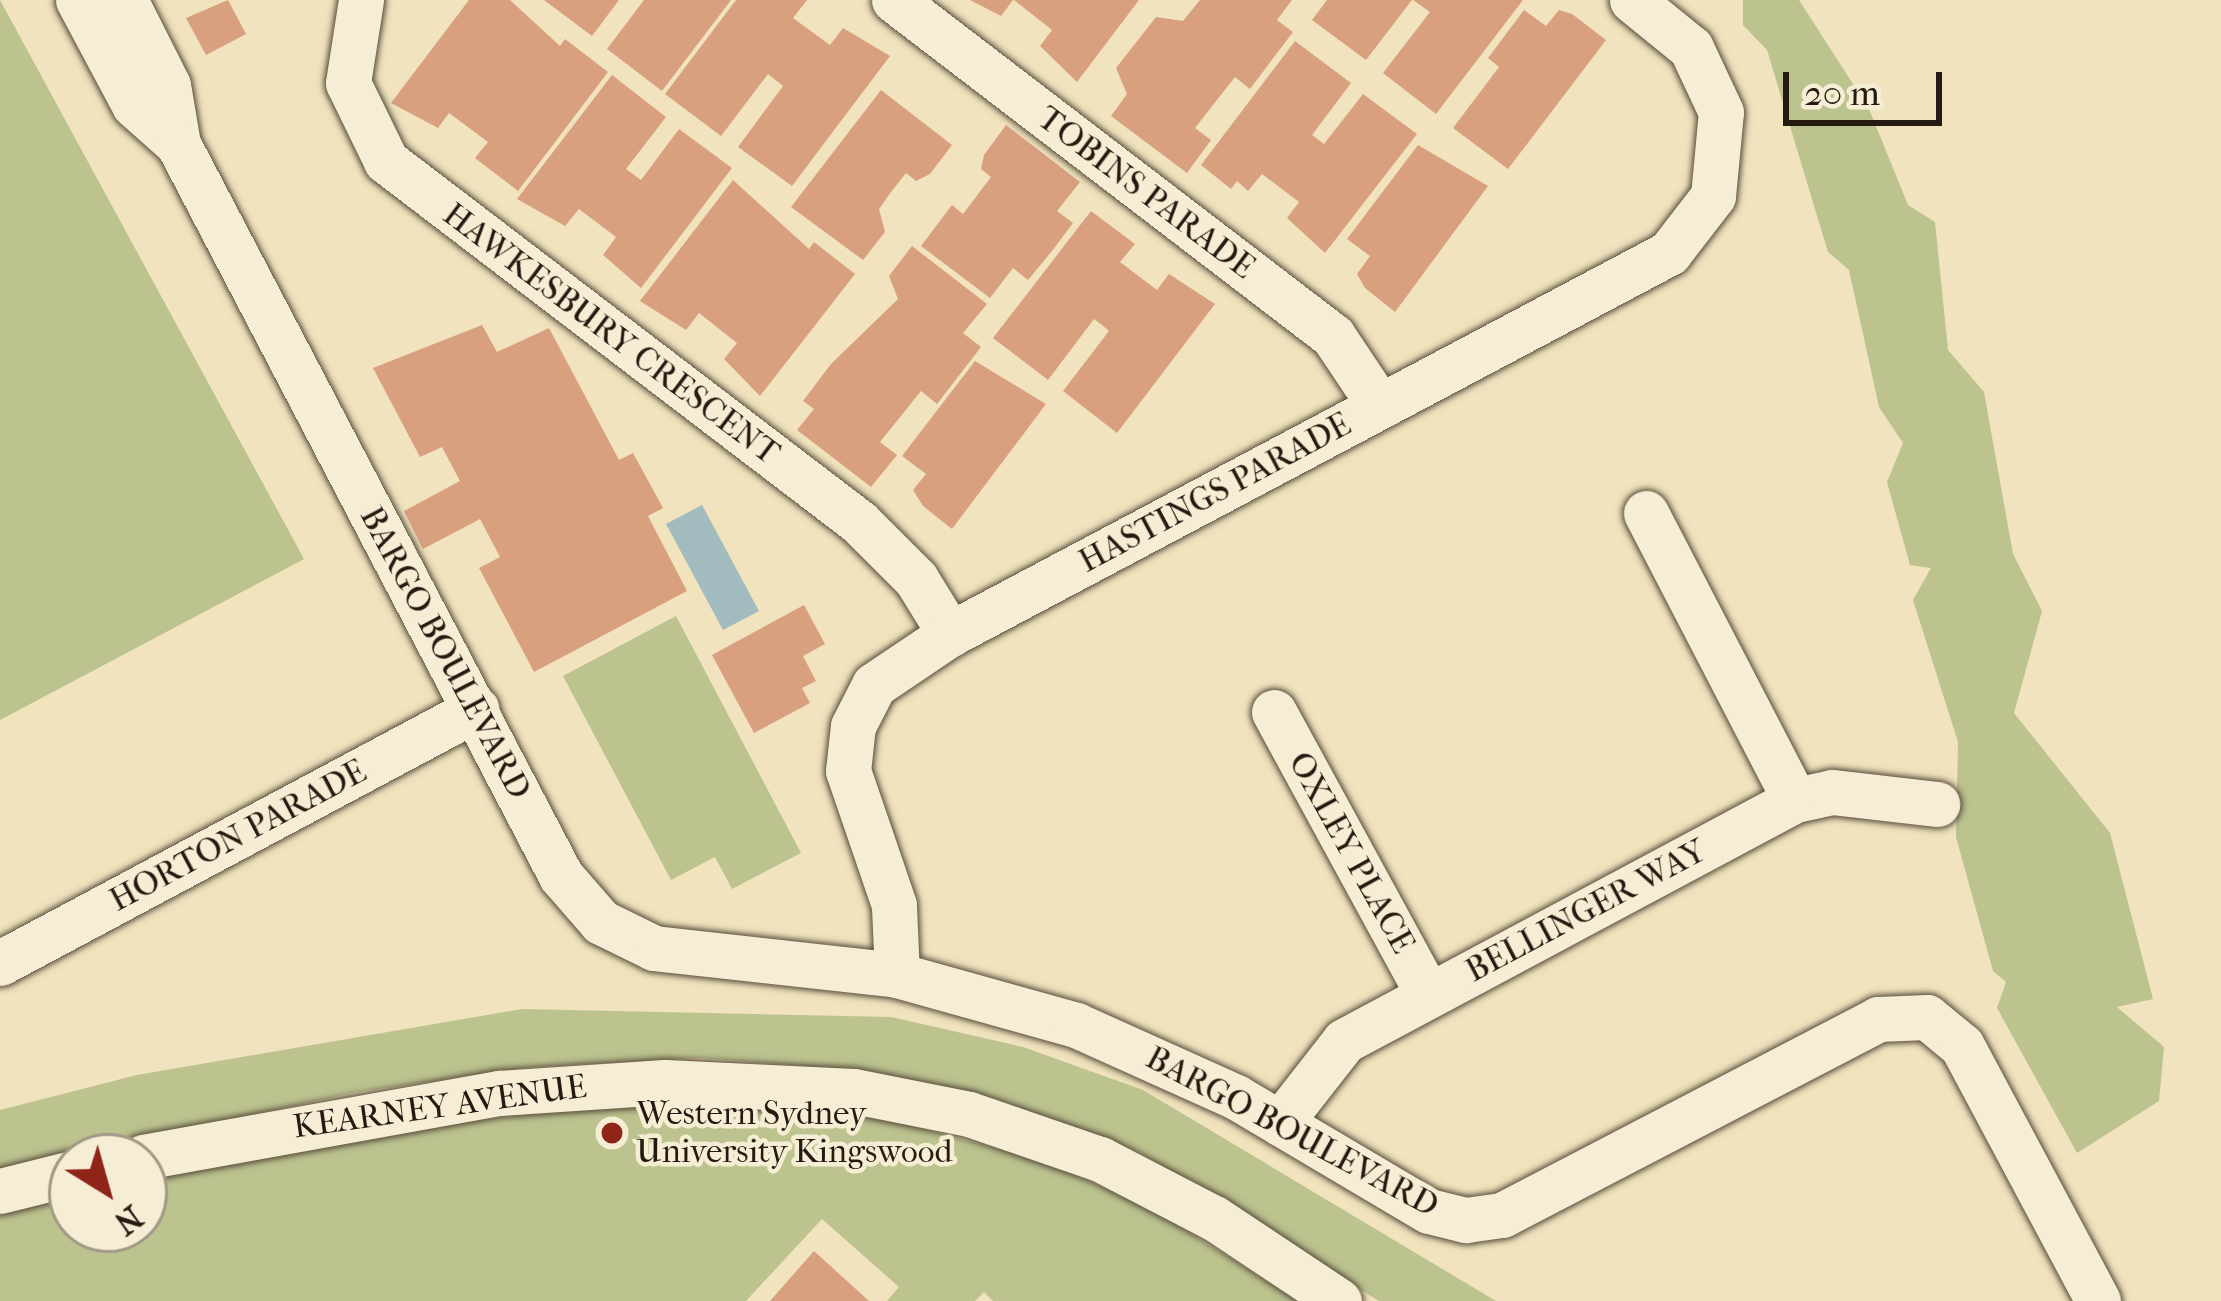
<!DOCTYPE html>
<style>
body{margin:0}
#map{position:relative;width:2221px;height:1301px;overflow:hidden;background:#f0e3bd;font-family:"IM FELL French Canon",serif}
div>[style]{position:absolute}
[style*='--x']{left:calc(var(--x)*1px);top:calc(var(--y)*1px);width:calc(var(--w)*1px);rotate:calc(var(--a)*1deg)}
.green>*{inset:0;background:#bcc38f}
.water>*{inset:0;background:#a1bbbe}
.building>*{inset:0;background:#d9a080}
.roads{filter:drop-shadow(0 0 3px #584c3c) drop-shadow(0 0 3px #584c3c)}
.street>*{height:45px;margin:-22.5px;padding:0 22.5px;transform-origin:22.5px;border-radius:22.5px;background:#f5edd4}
.dots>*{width:33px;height:33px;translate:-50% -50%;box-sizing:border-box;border:6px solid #f5edd4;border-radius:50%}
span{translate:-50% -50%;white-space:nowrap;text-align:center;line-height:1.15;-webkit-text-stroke:9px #f5edd4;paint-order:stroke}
.street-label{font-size:33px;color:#251a11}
.poi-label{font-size:33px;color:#251a11}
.left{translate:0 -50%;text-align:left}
.north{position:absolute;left:48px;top:1133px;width:120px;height:120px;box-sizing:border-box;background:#f5edd4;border:3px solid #a29986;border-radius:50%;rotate:143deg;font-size:33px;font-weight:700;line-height:48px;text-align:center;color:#251a11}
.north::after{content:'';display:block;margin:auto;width:42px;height:54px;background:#8f2418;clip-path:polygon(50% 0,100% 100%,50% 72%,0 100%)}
.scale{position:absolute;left:1783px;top:72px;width:159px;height:54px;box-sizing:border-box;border:6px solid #251a11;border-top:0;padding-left:15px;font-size:36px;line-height:42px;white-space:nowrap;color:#251a11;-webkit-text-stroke:9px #f5edd4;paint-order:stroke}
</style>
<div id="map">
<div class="green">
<div style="clip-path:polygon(0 0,304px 559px,0 720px)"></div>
<div style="clip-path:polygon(1743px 0,1799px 0,1869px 109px,1908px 205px,1935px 222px,1948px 350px,1984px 392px,2013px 554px,2042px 611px,2014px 713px,2110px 833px,2153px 999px,2117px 1007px,2164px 1047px,2159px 1101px,2077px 1153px,1997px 1008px,2006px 982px,1993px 971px,1956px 837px,1958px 742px,1913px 600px,1931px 568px,1910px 565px,1887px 482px,1903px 443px,1879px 407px,1849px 270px,1828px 252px,1767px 50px,1743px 25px)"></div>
<div style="clip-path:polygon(676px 616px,801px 853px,732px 889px,715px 857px,671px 880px,563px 676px)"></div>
<div style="clip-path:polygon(522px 1009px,891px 1017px,1023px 1047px,1143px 1090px,1496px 1301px,1379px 1301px,1139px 1152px,994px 1098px,871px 1071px,700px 1058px,530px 1067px,357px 1092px,0 1169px,0 1110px,137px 1075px)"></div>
<div style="clip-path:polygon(739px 1105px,889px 1120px,1045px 1161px,1158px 1213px,1298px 1301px,993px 1301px,984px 1292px,975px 1301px,887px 1301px,899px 1287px,822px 1219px,746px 1301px,0 1301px,0 1214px,72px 1196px,72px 1229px,144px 1229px,144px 1180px,418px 1127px,588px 1107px)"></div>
</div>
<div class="water">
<div style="clip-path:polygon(702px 505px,759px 611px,723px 630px,666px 524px)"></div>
</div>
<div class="building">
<div style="clip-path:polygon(228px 0,246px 34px,206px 55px,186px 18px)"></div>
<div style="clip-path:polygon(469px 0,510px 0,560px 46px,565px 39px,608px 72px,518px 191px,475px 158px,488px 142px,449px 113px,438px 128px,391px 103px)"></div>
<div style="clip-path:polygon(544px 0,619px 0,592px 36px)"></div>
<div style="clip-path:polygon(644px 0,731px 0,662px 91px,607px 49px)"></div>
<div style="clip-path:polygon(736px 0,807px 0,793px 18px,830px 45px,843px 28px,890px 56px,792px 186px,738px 147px,783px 86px,768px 74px,721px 136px,665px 94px)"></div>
<div style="clip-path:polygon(970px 0,1013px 0,1001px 16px)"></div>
<div style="clip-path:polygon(1014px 0,1139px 0,1077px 82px,1040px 46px,1052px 30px)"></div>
<div style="clip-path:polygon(1200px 0,1292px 0,1277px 20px,1293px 32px,1250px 89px,1235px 77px,1195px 128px,1211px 140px,1187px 173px,1111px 116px,1127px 94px,1116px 68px,1156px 17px,1183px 21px)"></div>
<div style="clip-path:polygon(1327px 0,1412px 0,1366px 60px,1312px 20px)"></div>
<div style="clip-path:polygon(1413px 0,1523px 0,1436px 114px,1383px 73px,1430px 12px)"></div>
<div style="clip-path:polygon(1524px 10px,1546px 26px,1559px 10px,1572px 14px,1606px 40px,1508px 169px,1453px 128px,1499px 67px,1488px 58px)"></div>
<div style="clip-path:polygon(1295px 41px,1351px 83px,1312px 135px,1324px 144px,1363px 94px,1417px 134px,1325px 253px,1287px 218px,1299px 202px,1262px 174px,1248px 191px,1237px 181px,1231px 189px,1201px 165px)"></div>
<div style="clip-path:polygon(612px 75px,666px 117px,626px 169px,641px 180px,679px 129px,732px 168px,641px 288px,603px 255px,616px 237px,579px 209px,565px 226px,517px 199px)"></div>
<div style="clip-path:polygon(881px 90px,952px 145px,930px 174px,916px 181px,906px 173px,891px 192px,879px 209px,885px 232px,863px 260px,791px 207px)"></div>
<div style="clip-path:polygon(1006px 125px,1080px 182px,1057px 211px,1073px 223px,1052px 251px,1028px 280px,1013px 268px,990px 298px,921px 246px,952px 205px,963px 214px,991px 177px,981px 169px,984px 155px)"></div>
<div style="clip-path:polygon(1418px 145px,1488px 186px,1395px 312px,1365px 288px,1357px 274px,1370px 256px,1347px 239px)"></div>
<div style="clip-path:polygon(733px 180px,809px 249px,814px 242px,855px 274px,760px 396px,724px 359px,737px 343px,699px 313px,686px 330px,640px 301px)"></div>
<div style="clip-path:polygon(1091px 211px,1135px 244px,1120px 262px,1157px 290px,1169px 274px,1215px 304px,1117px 433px,1063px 391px,1109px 331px,1102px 325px,1094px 319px,1048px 380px,993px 338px)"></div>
<div style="clip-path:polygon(912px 246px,987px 304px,963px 333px,981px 347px,937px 404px,921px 391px,880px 442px,897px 455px,871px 487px,797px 430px,814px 409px,803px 401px,831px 364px,898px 299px,889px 276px)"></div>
<div style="clip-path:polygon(482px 325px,497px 352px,549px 328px,619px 460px,633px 453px,663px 508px,648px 516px,687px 591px,534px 672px,479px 568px,500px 557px,480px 519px,423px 549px,404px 511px,460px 481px,442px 447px,420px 457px,373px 368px)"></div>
<div style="clip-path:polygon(975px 361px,1046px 404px,952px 529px,923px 506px,913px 490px,926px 474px,902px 456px)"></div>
<div style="clip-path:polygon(804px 605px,825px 644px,803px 656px,816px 681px,802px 688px,810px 703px,754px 733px,712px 655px)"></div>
<div style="clip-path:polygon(814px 1251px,869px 1301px,770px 1301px)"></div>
</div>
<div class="roads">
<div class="street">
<div style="--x:78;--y:0;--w:119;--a:61.9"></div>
<div style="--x:134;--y:105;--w:59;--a:41.6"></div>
<div style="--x:125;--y:0;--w:95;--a:63.2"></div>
<div style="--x:168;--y:85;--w:60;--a:80.4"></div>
<div style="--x:178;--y:144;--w:826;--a:62.38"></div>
<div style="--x:561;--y:876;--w:61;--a:49"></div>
<div style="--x:601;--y:922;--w:59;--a:26.1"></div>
<div style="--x:654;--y:948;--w:244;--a:6.3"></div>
<div style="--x:897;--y:975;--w:186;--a:15.6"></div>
<div style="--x:1076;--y:1025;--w:175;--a:24.2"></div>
<div style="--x:1236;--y:1097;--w:224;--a:30.6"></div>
<div style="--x:1429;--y:1211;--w:38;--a:14"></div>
<div style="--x:1466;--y:1220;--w:36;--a:-8"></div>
<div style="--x:1502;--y:1215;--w:424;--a:-27.5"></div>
<div style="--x:1878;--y:1019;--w:49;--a:-2.3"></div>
<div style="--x:1927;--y:1017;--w:45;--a:39.6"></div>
<div style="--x:1962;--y:1046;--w:289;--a:61.9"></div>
<div style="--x:361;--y:0;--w:84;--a:98.9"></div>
<div style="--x:348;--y:83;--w:87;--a:64"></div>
<div style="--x:386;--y:161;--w:595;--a:37.35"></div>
<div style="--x:859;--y:522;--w:81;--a:45"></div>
<div style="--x:916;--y:579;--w:65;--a:58.3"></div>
<div style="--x:894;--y:0;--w:553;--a:37.43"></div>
<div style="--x:1333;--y:336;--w:83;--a:56.3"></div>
<div style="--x:1646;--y:513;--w:323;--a:62.6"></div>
<div style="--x:1274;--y:712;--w:322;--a:61.4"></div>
<div style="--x:0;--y:963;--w:540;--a:-28.08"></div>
<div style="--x:897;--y:975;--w:70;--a:-92.5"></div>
<div style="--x:894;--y:905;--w:142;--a:-108.9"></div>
<div style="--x:848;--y:771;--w:45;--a:-83.7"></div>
<div style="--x:853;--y:726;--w:46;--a:-62.9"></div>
<div style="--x:874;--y:685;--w:92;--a:-33.9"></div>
<div style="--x:950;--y:634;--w:814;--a:-27.92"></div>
<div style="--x:1669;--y:253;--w:72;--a:-52.3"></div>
<div style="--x:1713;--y:196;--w:84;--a:-84.6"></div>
<div style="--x:1721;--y:112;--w:71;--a:-115.1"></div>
<div style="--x:1691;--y:48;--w:76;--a:-140.9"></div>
<div style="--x:1280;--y:1123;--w:104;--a:-52"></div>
<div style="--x:1344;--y:1041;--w:511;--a:-28.12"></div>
<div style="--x:1795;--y:800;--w:38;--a:-12"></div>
<div style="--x:1832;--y:792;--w:106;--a:6.5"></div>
<div style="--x:143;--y:1157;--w:362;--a:-10.2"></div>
<div style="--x:499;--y:1093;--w:166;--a:-3.8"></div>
<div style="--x:665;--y:1082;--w:189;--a:2.7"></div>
<div style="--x:854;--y:1091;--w:117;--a:11.3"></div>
<div style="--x:969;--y:1114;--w:139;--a:19"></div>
<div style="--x:1100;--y:1159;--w:128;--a:27.4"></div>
<div style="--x:1214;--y:1218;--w:150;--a:33.6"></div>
<div style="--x:0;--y:1191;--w:74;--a:-14"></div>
</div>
</div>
<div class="dots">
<div style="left:612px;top:1133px;background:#8f2418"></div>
</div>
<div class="street-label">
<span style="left:1146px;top:193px;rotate:37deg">TOBINS PARADE</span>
<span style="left:611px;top:334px;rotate:37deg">HAWKESBURY CRESCENT</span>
<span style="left:1215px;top:493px;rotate:-28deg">HASTINGS PARADE</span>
<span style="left:445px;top:653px;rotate:62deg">BARGO BOULEVARD</span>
<span style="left:238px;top:836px;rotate:-28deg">HORTON PARADE</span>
<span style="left:1351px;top:853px;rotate:61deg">OXLEY PLACE</span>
<span style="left:1586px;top:911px;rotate:-28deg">BELLINGER WAY</span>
<span style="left:440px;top:1107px;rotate:-8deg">KEARNEY AVENUE</span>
<span style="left:1292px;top:1132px;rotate:28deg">BARGO BOULEVARD</span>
</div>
<div class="poi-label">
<span class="left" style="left:636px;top:1133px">Western Sydney<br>University Kingswood</span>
</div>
<div class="north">N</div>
<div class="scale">20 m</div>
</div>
